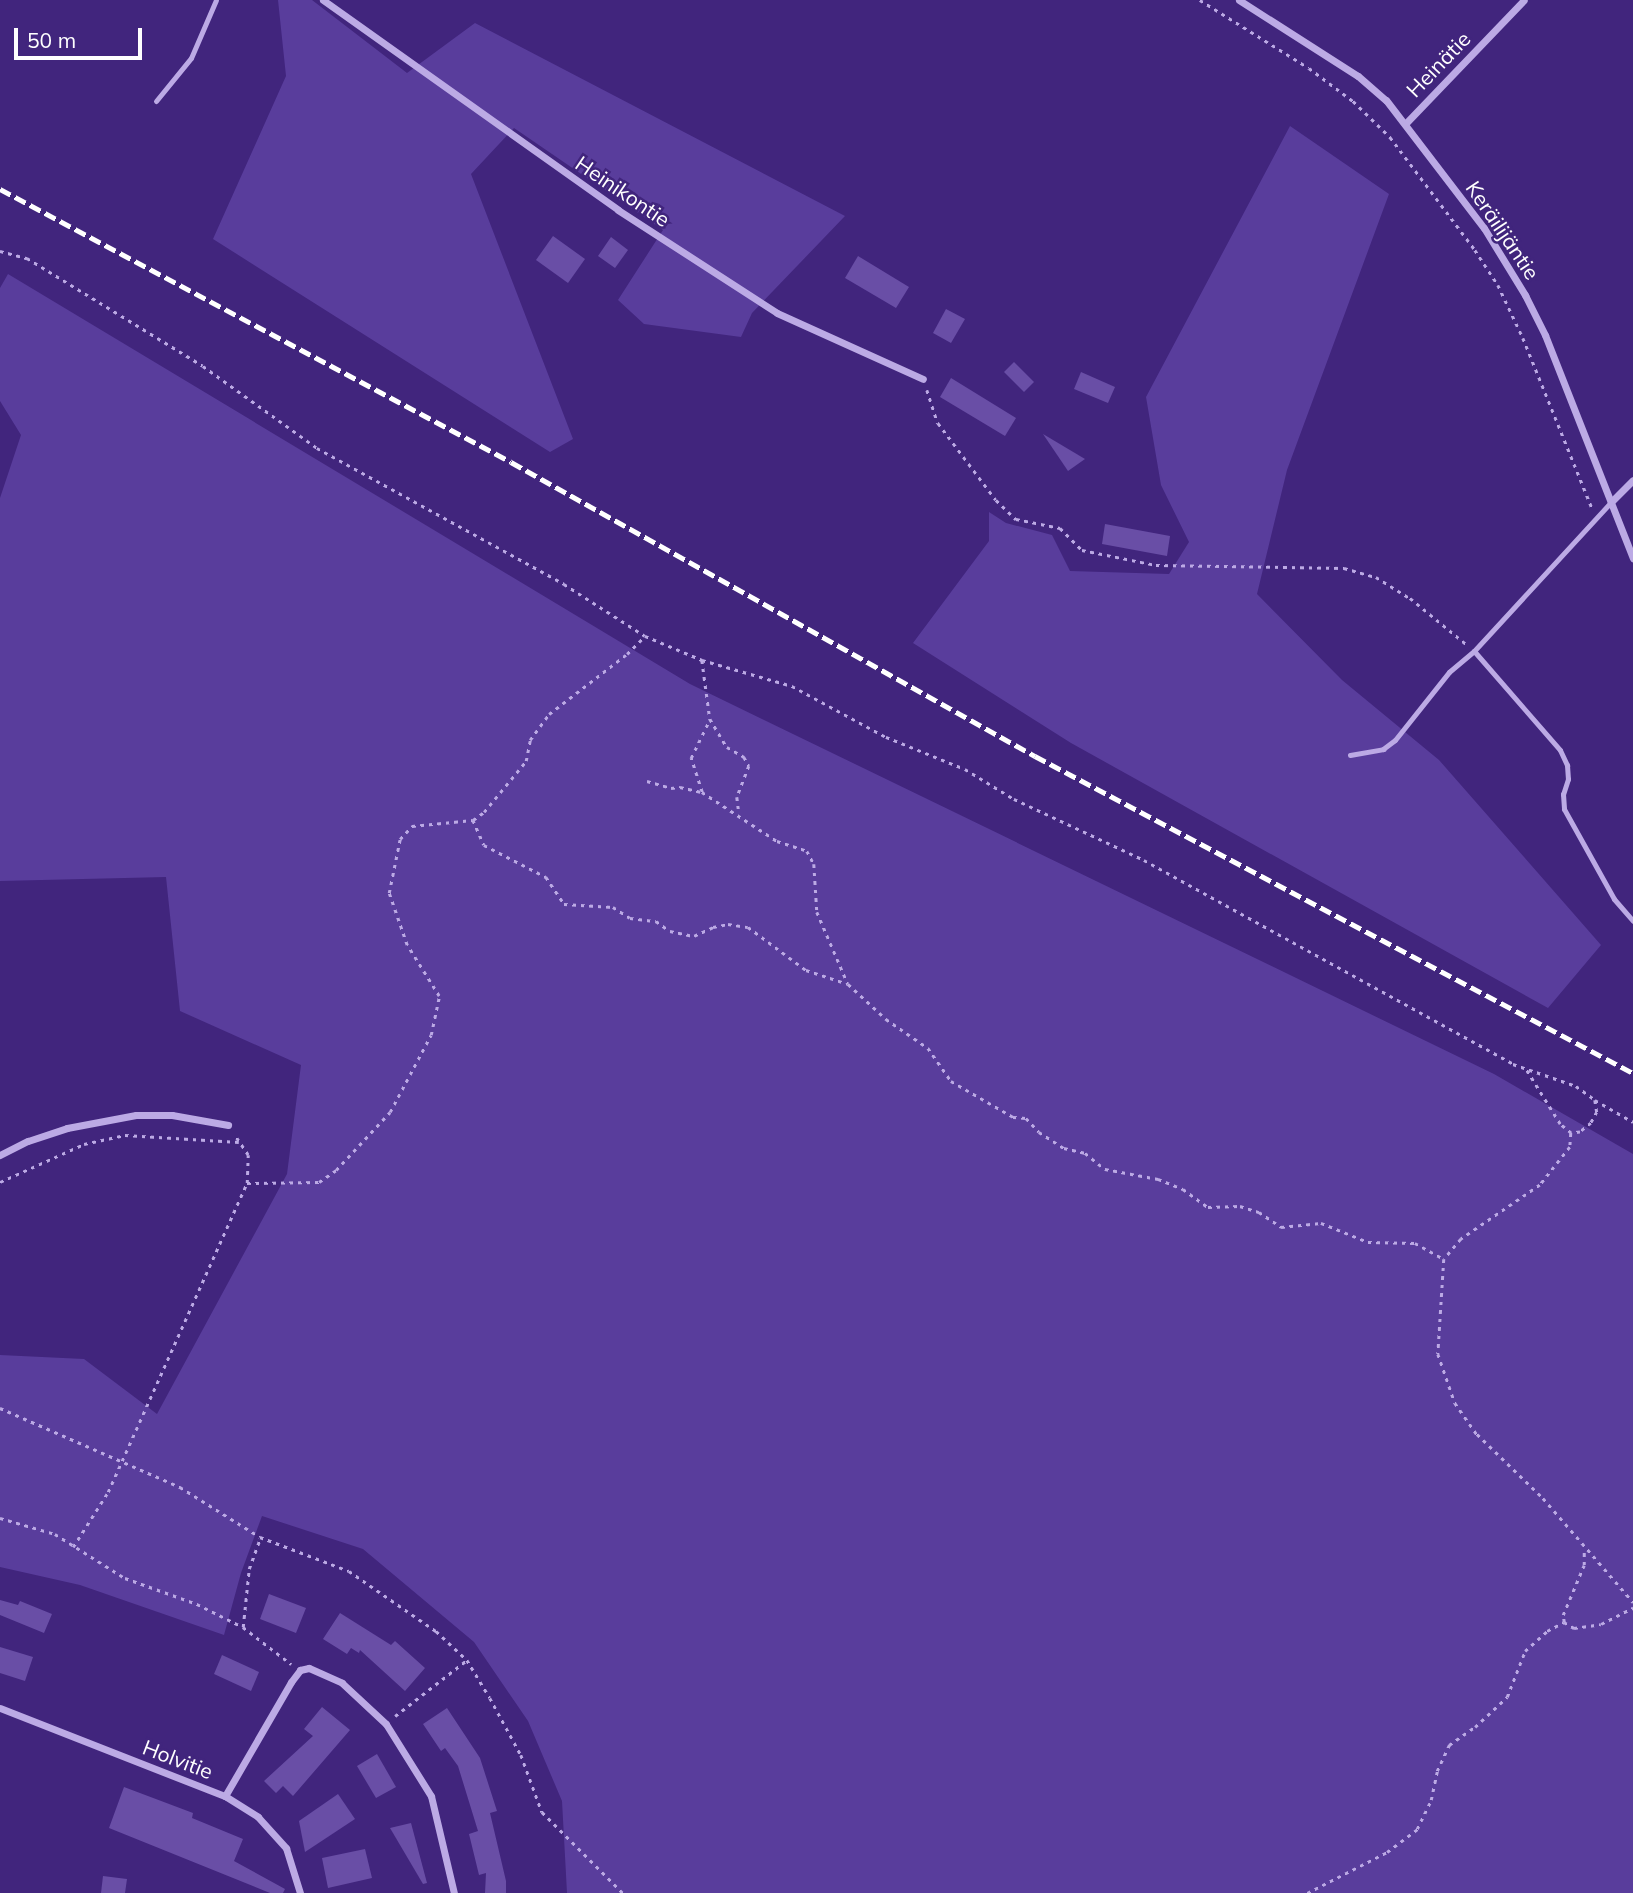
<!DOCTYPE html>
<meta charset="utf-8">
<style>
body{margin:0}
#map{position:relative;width:1633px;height:1893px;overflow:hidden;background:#41257d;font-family:Mulish,sans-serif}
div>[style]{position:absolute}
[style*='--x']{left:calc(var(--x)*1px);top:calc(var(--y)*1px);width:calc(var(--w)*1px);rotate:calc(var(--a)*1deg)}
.green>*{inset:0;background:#593d9c}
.building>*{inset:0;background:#694ea6}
.path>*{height:2.5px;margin-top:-1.25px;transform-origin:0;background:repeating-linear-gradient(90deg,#bcaae5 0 3.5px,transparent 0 8.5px)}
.lane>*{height:5px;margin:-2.5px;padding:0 2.5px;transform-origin:2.5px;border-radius:2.5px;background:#bcaae5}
.street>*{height:7px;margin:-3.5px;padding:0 3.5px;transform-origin:3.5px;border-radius:3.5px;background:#bcaae5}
.rail>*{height:5px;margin-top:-2.5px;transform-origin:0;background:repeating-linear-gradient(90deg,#fff 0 12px,transparent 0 17px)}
span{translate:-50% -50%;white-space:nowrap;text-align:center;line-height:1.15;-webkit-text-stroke:5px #41257d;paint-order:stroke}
.street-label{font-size:21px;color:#fff}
.scale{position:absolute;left:14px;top:28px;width:128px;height:32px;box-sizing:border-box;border:4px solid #fff;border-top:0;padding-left:9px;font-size:21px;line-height:24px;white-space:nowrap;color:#fff;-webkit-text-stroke:5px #41257d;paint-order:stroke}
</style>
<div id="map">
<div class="green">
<div style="clip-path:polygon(278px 0,312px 0,407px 73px,475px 23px,845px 216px,752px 313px,741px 337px,644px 324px,618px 300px,663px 230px,514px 128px,471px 174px,573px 439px,550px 452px,213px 239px,286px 76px)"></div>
<div style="clip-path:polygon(1290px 126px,1389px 194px,1287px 470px,1257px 594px,1342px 680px,1439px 760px,1601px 945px,1548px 1008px,1071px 743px,913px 643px,989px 541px,989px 512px,1006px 523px,1052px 535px,1070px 571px,1169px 574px,1189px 542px,1161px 485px,1146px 397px)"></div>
<div style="clip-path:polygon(8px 274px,690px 684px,1494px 1074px,1633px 1154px,1633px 1893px,567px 1893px,562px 1801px,528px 1721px,474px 1642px,363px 1549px,262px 1516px,241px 1573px,224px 1635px,80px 1585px,0 1567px,0 1355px,84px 1359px,157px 1414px,287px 1174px,301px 1065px,180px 1011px,166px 877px,0 881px,0 498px,21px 435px,0 401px,0 288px)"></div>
</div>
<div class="building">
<div style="clip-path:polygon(553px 236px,585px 259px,568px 283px,536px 260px)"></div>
<div style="clip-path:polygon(611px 237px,628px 250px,615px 268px,598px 256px)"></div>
<div style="clip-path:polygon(858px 256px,909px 287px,896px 308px,845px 278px)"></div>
<div style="clip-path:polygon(946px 309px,965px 319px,951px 343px,933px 333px)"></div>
<div style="clip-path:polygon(1014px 362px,1034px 382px,1024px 392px,1004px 372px)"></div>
<div style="clip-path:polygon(1081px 372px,1115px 387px,1108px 403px,1074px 389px)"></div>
<div style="clip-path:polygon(951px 378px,1016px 418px,1005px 436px,940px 397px)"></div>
<div style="clip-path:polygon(1043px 434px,1085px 459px,1068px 471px)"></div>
<div style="clip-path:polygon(1105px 524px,1170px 536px,1167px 556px,1102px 544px)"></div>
<div style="clip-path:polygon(269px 1594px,306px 1608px,296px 1633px,260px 1619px)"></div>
<div style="clip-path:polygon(0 1600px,18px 1605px,20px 1601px,52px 1614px,44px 1633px,0 1615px)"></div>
<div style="clip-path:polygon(340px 1613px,391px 1645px,395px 1641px,425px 1668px,405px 1691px,360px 1650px,359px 1653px,351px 1648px,347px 1654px,323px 1639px)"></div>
<div style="clip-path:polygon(0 1647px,33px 1657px,25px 1681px,0 1673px)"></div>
<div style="clip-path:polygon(222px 1655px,259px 1672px,251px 1691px,214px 1674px)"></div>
<div style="clip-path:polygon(322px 1707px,350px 1730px,293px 1796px,283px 1786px,276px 1793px,264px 1781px,313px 1736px,304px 1729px)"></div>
<div style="clip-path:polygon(447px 1708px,480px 1758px,497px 1811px,490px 1813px,506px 1881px,506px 1893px,485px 1893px,486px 1873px,479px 1875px,469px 1834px,478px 1831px,458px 1766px,445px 1748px,441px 1751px,423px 1724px)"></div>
<div style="clip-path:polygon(377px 1754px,396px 1787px,376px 1798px,357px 1766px)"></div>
<div style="clip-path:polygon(124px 1787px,193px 1813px,192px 1818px,243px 1839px,234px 1861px,285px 1889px,283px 1893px,270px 1893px,109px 1828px)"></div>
<div style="clip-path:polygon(338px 1794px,355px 1819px,305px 1852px,299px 1821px)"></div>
<div style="clip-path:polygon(411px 1823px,427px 1883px,423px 1884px,390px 1828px)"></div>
<div style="clip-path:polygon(365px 1849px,372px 1878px,328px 1888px,322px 1858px)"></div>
<div style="clip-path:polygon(103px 1876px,127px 1879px,125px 1893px,101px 1893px)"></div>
</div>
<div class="path">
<div style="--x:1200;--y:0;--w:128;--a:32"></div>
<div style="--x:1309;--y:68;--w:55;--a:36.9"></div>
<div style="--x:1353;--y:101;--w:52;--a:44.2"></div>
<div style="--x:1390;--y:137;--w:141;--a:53"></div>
<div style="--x:1475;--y:250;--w:42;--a:56.7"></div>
<div style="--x:1498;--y:285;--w:59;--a:64.7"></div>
<div style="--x:1523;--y:338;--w:183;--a:67.9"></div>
<div style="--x:0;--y:251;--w:28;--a:15"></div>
<div style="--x:27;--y:258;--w:206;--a:31.5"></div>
<div style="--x:203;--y:366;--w:140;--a:35.7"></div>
<div style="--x:317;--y:448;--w:282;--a:28.8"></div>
<div style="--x:564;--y:584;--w:96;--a:32.7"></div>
<div style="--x:645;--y:636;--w:62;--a:22.8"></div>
<div style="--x:702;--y:660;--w:94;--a:16.1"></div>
<div style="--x:792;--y:686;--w:107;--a:28.5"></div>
<div style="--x:886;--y:737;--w:85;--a:22.1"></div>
<div style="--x:965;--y:769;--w:57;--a:31.5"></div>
<div style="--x:1014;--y:799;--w:144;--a:25.1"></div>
<div style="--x:1144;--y:860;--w:422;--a:28.9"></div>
<div style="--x:1513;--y:1064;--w:67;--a:19.2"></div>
<div style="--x:1576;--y:1086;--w:24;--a:36"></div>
<div style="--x:1595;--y:1100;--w:12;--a:81"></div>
<div style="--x:1597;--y:1112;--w:13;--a:119"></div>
<div style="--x:1591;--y:1123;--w:14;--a:141"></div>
<div style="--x:1580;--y:1132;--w:9;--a:174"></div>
<div style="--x:1571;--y:1133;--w:14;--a:-141"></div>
<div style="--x:1560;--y:1124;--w:66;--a:-122"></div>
<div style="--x:927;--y:390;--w:35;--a:72"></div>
<div style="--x:938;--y:423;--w:96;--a:53"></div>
<div style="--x:996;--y:500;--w:28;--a:44"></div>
<div style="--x:1016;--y:519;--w:45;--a:11.6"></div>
<div style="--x:1060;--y:528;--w:31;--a:45"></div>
<div style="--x:1082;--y:550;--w:76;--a:11.5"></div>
<div style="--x:1156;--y:565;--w:188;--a:0.9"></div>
<div style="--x:1344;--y:568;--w:33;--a:16"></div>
<div style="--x:1376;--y:577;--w:40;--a:32"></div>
<div style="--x:1410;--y:598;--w:72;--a:39.4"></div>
<div style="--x:702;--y:660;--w:60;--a:82.3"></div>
<div style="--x:710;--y:719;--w:33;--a:59"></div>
<div style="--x:727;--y:747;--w:20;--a:30"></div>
<div style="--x:744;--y:757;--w:10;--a:61"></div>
<div style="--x:749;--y:766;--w:33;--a:111"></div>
<div style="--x:737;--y:797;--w:16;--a:83"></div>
<div style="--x:647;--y:781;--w:25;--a:16"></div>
<div style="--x:671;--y:788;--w:9;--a:-6"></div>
<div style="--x:680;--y:787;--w:23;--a:13"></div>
<div style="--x:702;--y:792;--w:90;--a:33.2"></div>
<div style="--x:777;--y:841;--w:32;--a:18"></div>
<div style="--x:807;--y:851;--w:15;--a:62"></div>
<div style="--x:814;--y:864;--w:48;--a:86.4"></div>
<div style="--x:817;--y:912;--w:78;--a:66.7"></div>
<div style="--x:702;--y:792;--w:36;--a:-108"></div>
<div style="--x:691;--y:758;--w:43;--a:-64"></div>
<div style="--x:473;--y:820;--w:27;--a:66"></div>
<div style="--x:484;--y:845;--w:70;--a:27.3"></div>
<div style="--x:546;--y:877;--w:32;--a:56"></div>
<div style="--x:564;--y:904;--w:49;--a:3.5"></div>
<div style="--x:613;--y:907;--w:20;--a:33"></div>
<div style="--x:630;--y:918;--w:26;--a:7"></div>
<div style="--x:656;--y:921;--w:17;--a:36"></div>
<div style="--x:670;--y:931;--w:25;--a:12"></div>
<div style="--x:694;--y:936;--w:21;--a:-25"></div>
<div style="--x:713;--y:927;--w:15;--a:-11"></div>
<div style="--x:728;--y:924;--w:20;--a:9"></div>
<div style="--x:748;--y:927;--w:72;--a:36.6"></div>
<div style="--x:806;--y:970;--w:44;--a:18.4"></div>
<div style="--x:848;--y:984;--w:52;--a:42.6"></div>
<div style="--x:886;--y:1019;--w:51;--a:34.6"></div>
<div style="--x:928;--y:1048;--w:40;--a:55.1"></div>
<div style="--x:951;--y:1081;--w:72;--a:30.1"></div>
<div style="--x:1013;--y:1117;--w:13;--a:4"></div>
<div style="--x:1026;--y:1118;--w:19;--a:47"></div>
<div style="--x:1039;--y:1132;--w:30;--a:33"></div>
<div style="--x:1064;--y:1148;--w:22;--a:13"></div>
<div style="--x:1085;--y:1153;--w:26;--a:39"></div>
<div style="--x:1105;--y:1169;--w:54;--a:10.7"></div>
<div style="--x:1158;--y:1179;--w:27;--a:22"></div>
<div style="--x:1183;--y:1189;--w:31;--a:36"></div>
<div style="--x:1208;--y:1207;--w:32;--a:-2"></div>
<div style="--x:1240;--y:1206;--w:20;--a:18"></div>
<div style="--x:1259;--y:1212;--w:27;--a:34"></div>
<div style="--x:1281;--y:1227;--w:40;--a:-5.7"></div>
<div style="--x:1321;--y:1223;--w:51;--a:22"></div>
<div style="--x:1368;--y:1242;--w:47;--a:1.2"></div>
<div style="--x:1415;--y:1243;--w:33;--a:29"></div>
<div style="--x:1595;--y:1100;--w:44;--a:30.1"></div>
<div style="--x:1571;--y:1133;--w:14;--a:94"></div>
<div style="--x:1570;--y:1147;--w:48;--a:128.3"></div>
<div style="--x:1540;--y:1185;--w:96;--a:145.6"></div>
<div style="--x:1461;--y:1239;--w:26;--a:130"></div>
<div style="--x:1444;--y:1259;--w:95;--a:93.6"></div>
<div style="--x:1438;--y:1354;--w:52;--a:70.9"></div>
<div style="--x:1455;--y:1403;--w:38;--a:55"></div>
<div style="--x:1477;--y:1434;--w:92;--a:44.1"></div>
<div style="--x:1543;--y:1498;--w:138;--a:49.1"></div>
<div style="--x:0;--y:1182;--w:92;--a:-24.3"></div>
<div style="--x:84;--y:1144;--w:42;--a:-12.4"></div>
<div style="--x:125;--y:1135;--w:114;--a:3.5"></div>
<div style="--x:247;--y:1183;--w:72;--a:-0.8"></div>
<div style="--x:319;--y:1182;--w:21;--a:-35"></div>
<div style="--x:336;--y:1170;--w:79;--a:-47"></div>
<div style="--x:390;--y:1112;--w:87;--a:-62"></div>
<div style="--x:431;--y:1035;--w:40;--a:-78"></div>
<div style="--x:439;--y:996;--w:60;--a:-122.1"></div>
<div style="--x:407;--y:945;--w:55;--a:-109.1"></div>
<div style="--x:389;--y:893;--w:55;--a:-78.5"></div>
<div style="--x:400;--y:839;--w:18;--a:-47"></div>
<div style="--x:412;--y:826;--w:61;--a:-5.6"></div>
<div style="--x:473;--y:820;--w:14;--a:-36"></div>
<div style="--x:484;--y:812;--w:66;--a:-50.5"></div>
<div style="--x:526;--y:761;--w:21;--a:-79"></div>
<div style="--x:530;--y:740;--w:32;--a:-54"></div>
<div style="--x:549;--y:714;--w:98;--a:-37.6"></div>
<div style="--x:627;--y:654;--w:25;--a:-45"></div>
<div style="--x:0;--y:1408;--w:197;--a:23.7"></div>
<div style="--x:180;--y:1487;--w:94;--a:32"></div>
<div style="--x:260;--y:1537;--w:95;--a:20.9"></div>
<div style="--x:349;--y:1571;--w:106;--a:34.6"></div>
<div style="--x:436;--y:1631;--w:42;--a:43.1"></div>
<div style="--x:467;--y:1660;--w:44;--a:58.8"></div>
<div style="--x:490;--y:1698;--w:65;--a:61.5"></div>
<div style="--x:521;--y:1755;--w:61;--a:69.8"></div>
<div style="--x:542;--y:1812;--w:115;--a:45"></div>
<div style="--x:0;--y:1518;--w:57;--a:16.2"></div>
<div style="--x:55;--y:1534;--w:83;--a:32.2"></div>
<div style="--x:125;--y:1578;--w:77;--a:19.9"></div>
<div style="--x:197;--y:1604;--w:51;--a:26.6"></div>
<div style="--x:243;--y:1627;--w:61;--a:37.6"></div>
<div style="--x:73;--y:1547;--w:65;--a:-57.5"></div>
<div style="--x:108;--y:1492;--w:339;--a:-65.8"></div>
<div style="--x:247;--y:1183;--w:28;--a:-88"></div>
<div style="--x:248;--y:1155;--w:23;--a:-124"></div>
<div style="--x:1564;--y:1622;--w:7;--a:-98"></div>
<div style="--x:1563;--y:1615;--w:54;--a:-67.2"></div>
<div style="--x:1584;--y:1565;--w:16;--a:-90"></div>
<div style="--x:1564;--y:1622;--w:12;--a:31"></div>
<div style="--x:1574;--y:1628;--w:27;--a:-8"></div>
<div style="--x:1601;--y:1624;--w:36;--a:-27"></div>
<div style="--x:243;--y:1627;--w:58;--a:-84.1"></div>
<div style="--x:249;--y:1569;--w:32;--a:-70"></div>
<div style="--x:395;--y:1716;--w:91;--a:-37.9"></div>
<div style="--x:1307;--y:1893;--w:90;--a:-27.1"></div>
<div style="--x:1387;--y:1852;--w:38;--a:-37"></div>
<div style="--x:1417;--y:1829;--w:32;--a:-64"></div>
<div style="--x:1431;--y:1800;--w:30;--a:-78"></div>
<div style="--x:1437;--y:1771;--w:29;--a:-65"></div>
<div style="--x:1449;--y:1745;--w:32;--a:-35"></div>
<div style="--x:1475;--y:1727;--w:44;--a:-43.2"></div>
<div style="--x:1507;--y:1697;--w:49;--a:-68.6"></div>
<div style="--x:1525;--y:1651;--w:30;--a:-42"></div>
<div style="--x:1547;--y:1631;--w:19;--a:-28"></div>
</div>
<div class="lane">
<div style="--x:156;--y:101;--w:55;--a:-50.9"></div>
<div style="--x:191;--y:58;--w:63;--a:-66.7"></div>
<div style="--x:1474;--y:651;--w:131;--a:49"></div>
<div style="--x:1560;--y:750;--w:17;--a:65"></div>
<div style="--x:1567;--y:765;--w:14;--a:86"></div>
<div style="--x:1568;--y:779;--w:16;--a:108"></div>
<div style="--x:1563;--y:794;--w:15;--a:86"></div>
<div style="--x:1564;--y:809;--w:103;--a:60.9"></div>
<div style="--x:1614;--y:899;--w:29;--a:49"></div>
<div style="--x:1350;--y:755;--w:34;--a:-10"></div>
<div style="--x:1383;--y:749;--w:15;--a:-37"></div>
<div style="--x:1395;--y:740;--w:87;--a:-51.5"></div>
<div style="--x:1449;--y:672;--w:33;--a:-40"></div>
<div style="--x:1474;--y:651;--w:202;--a:-47.4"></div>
</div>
<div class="street">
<div style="--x:323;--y:0;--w:362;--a:35.4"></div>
<div style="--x:618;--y:210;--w:189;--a:32.9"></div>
<div style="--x:777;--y:313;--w:160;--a:24.3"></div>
<div style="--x:1239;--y:0;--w:141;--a:32.6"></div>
<div style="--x:1358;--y:76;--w:37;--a:41"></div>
<div style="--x:1386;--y:100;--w:161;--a:52.6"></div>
<div style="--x:1484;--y:228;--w:79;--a:58.5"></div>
<div style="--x:1525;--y:295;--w:45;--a:63.4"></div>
<div style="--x:1545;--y:335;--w:240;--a:68.5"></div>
<div style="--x:1406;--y:123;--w:170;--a:-46.2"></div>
<div style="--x:1611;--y:502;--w:31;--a:-45"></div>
<div style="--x:0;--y:1155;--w:31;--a:-27"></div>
<div style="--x:28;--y:1141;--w:41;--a:-18.4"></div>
<div style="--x:67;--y:1128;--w:70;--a:-10.7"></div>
<div style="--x:136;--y:1115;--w:36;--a:0"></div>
<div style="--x:172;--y:1115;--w:57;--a:10.1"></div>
<div style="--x:0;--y:1708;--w:242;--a:21.4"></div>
<div style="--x:225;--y:1796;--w:39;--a:32"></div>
<div style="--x:258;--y:1817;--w:42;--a:47.9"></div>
<div style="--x:286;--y:1848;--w:47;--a:72.7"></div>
<div style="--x:225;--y:1796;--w:132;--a:-59.9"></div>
<div style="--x:291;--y:1682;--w:15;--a:-53"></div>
<div style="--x:300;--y:1670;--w:9;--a:-13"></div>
<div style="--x:309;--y:1668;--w:36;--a:24"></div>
<div style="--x:342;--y:1683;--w:60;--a:43"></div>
<div style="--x:386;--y:1724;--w:85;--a:58"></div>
<div style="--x:431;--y:1796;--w:100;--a:76.7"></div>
</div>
<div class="rail">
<div style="--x:0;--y:189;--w:579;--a:28.11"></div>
<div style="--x:511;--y:462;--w:601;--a:29.3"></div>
<div style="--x:1035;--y:756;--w:677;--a:27.93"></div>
</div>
<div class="street-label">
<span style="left:1438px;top:64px;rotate:-46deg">Heinätie</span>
<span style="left:623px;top:191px;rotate:34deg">Heinikontie</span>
<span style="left:1503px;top:230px;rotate:56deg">Keräilijäntie</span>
<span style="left:178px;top:1759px;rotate:21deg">Holvitie</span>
</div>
<div class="scale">50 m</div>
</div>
